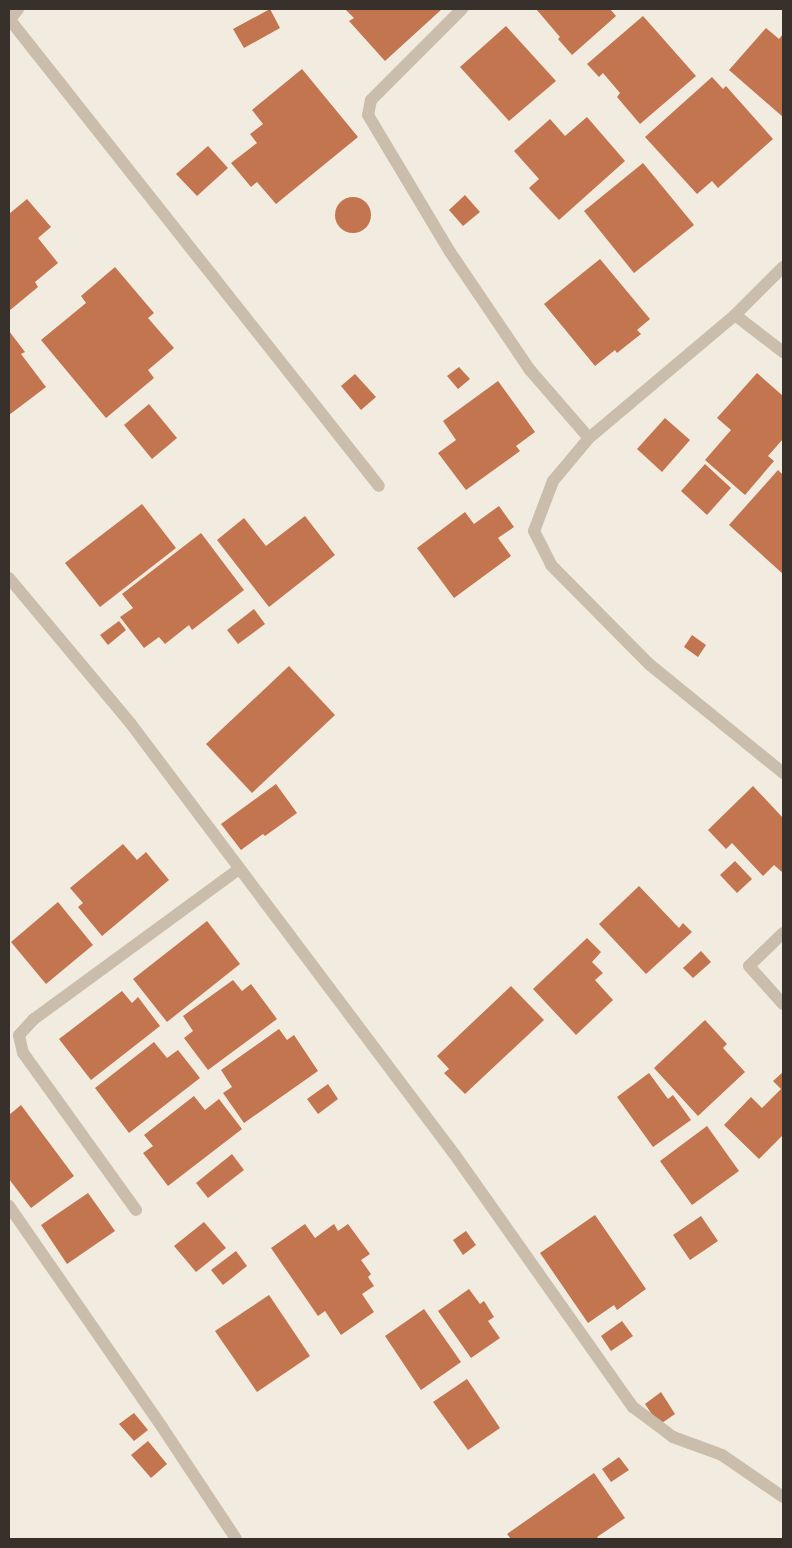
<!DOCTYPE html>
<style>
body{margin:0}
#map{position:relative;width:792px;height:1548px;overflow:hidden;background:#f2ebdf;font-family:Barlow,sans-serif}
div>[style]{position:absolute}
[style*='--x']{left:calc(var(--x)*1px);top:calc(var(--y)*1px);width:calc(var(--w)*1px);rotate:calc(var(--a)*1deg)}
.building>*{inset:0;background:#c2754e}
.round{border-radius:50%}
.lane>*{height:12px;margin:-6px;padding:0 6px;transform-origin:6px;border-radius:6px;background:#cabdab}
.street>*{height:12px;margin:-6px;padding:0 6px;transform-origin:6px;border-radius:6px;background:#cabdab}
span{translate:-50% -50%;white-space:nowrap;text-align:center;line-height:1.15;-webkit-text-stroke:4px #faf5ec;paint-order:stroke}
.frame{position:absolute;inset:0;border:10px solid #38302a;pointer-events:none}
</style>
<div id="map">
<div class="building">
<div style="clip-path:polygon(270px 9px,280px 28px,244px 48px,233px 29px)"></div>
<div style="clip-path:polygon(345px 9px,442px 9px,385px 61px,349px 21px,354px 18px)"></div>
<div style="clip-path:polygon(536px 9px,610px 9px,616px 16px,572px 55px,558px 39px,560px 37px)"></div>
<div style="clip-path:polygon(643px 16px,696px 76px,640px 124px,617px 97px,620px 93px,603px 73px,599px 77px,587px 64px)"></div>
<div style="clip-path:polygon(506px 26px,556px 81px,509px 121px,460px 67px)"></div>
<div style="clip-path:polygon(766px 28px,779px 39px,783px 34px,783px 117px,729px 70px)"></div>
<div style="clip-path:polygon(302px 69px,358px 137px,276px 204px,257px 182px,251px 187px,231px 163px,257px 143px,250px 134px,263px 124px,252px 110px)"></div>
<div style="clip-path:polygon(712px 77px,723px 89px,726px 86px,773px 139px,718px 188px,712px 181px,697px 194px,645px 137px)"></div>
<div style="clip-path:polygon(587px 117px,625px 161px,559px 220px,529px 188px,539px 179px,514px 151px,550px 119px,565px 136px)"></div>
<div style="clip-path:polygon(208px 146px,228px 168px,197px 196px,176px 174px)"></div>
<div style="clip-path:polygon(643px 163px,694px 225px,634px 273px,584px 211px)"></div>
<div style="clip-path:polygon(465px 195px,480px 212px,463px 226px,449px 210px)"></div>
<div class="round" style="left:335px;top:197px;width:36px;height:36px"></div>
<div style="clip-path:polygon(27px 199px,51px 227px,38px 238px,58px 263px,35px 282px,38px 287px,9px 311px,9px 214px)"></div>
<div style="clip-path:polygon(600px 259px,650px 319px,637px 330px,641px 334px,617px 353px,615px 350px,595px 366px,544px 304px)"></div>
<div style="clip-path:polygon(115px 267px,154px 313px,148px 318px,174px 348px,148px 370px,154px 378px,106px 418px,41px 340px,86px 303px,81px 296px)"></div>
<div style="clip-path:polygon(9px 331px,25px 352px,21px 354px,46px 387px,9px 415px)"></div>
<div style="clip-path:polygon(459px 367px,470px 379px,458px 389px,447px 376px)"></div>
<div style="clip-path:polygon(757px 373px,783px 396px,783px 439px,768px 456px,774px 461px,745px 495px,705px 460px,731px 430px,717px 418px)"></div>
<div style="clip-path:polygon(355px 374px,376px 397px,361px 410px,341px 386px)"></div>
<div style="clip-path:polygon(498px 381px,535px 432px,516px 446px,520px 451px,466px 490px,438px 453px,456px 440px,443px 421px)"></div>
<div style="clip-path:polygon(149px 404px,177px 438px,152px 459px,124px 425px)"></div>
<div style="clip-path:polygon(665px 418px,690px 440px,662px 472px,637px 449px)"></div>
<div style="clip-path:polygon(705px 464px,731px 488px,707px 515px,681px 491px)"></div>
<div style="clip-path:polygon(778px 470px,783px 475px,783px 574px,729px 525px)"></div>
<div style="clip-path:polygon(142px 504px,176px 548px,100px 607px,65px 563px)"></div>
<div style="clip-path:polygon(499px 506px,514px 527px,498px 538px,511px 556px,454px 598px,417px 548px,465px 512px,474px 524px)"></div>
<div style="clip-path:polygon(305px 516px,335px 555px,269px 607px,217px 540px,244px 518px,266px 546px)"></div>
<div style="clip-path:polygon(201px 533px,244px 590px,192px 630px,189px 625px,165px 644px,159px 637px,144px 648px,120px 617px,133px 608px,122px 594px)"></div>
<div style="clip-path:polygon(254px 609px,265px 624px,238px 644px,227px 630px)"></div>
<div style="clip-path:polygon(119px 621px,126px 630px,108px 645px,100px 635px)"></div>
<div style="clip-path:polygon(692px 635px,706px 645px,698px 657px,684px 647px)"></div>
<div style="clip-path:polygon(289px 666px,335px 715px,252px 793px,206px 744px)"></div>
<div style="clip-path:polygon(276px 784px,297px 813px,265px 836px,263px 834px,241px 850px,221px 824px)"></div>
<div style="clip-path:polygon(753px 786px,783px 818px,782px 872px,774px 865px,763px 876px,732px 843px,726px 849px,708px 830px)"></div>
<div style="clip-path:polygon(123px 844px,137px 860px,146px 852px,169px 880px,102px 936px,78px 907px,83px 903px,70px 888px)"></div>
<div style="clip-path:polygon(735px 861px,752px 879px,737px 893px,720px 875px)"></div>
<div style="clip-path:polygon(639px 886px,679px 928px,683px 923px,692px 932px,646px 974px,599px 924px)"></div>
<div style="clip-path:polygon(58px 902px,93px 945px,46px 984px,11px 942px)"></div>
<div style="clip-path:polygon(207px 921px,240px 964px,167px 1022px,133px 979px)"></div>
<div style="clip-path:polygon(587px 938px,601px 952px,592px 962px,603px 973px,595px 980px,613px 1000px,576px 1035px,533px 989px)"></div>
<div style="clip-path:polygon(701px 951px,711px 962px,693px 978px,683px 968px)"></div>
<div style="clip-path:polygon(233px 980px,242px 991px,251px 984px,277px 1019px,208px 1070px,184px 1038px,193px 1031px,183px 1016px)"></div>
<div style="clip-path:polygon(511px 986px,544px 1020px,465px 1094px,444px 1073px,449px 1069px,437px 1056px)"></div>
<div style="clip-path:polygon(122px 991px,132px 1003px,138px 997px,160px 1026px,91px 1080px,59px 1039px)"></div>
<div style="clip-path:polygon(705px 1020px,727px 1044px,723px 1048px,745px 1072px,698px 1116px,654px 1068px)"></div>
<div style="clip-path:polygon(279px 1029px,287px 1040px,294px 1035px,318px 1071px,244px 1123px,223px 1093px,232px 1087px,221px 1070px)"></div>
<div style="clip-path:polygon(154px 1042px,167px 1058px,178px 1050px,200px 1078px,129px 1133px,95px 1088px)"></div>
<div style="clip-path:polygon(783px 1072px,783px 1135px,759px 1159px,724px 1125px,751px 1097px,762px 1108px,781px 1089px,773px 1081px)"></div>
<div style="clip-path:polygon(649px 1073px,668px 1099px,673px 1095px,691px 1120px,653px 1147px,617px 1097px)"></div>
<div style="clip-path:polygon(328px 1084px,338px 1099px,318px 1114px,307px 1099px)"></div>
<div style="clip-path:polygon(194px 1096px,205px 1110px,219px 1099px,242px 1129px,168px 1186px,143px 1153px,153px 1146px,144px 1135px)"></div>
<div style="clip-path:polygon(21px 1105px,74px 1176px,31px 1208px,9px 1179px,9px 1115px)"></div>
<div style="clip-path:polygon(707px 1126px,739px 1171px,692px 1205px,660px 1161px)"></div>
<div style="clip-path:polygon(232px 1154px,244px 1170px,208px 1198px,196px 1183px)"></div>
<div style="clip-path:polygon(88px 1193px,115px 1231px,67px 1264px,41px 1225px)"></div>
<div style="clip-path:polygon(595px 1215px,646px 1289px,617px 1310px,614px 1305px,588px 1323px,540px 1253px)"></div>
<div style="clip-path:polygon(701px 1216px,718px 1241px,690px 1260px,673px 1235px)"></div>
<div style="clip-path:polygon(204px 1222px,226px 1248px,196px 1272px,174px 1246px)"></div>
<div style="clip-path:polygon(305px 1224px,315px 1238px,334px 1224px,338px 1231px,348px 1224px,370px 1254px,361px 1260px,371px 1274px,368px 1277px,374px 1286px,362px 1294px,374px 1312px,341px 1335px,325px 1311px,318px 1316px,271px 1248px)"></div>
<div style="clip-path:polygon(466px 1231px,476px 1245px,463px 1255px,453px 1240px)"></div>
<div style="clip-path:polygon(236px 1251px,247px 1266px,223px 1285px,211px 1270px)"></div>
<div style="clip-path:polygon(469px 1289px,480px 1304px,484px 1301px,494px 1317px,488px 1321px,500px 1338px,471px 1358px,438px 1311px)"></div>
<div style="clip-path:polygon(269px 1295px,310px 1356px,257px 1392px,215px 1331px)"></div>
<div style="clip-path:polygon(424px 1309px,461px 1362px,421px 1390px,385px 1336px)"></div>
<div style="clip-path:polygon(622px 1321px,633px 1336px,611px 1351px,601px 1336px)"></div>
<div style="clip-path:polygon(467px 1379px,500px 1428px,468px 1450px,433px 1402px)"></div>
<div style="clip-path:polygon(661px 1392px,675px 1414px,659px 1425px,645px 1404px)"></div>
<div style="clip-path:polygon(134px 1413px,148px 1430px,134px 1441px,119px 1424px)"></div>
<div style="clip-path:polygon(148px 1441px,167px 1464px,151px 1478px,131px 1455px)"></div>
<div style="clip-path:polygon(619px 1457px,629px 1470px,611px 1482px,602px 1469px)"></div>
<div style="clip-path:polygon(594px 1473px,625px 1518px,597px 1537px,599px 1539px,511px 1539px,507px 1534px)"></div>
</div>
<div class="lane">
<div style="--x:136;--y:1210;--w:193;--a:-125.7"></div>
<div style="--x:23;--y:1053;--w:18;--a:-103"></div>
<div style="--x:19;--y:1035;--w:22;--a:-47"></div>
<div style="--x:34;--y:1019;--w:254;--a:-36.2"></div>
</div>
<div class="street">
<div style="--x:462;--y:9;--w:129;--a:135"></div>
<div style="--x:371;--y:100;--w:15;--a:101"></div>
<div style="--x:368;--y:115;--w:160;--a:59.1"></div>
<div style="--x:450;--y:252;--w:143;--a:55.9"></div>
<div style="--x:530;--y:370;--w:90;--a:49.1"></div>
<div style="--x:589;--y:438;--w:191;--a:-40.1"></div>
<div style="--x:735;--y:315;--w:68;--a:-45"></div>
<div style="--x:10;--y:20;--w:594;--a:51.63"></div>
<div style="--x:9;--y:21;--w:15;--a:-53"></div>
<div style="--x:735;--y:315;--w:61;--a:37.6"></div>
<div style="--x:589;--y:438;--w:56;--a:129.9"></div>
<div style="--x:553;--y:481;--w:53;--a:110.8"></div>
<div style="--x:534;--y:531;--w:38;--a:63"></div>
<div style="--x:551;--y:565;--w:139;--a:45.3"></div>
<div style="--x:649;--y:664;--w:173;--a:39.1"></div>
<div style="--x:9;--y:578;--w:190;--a:50.1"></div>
<div style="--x:131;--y:724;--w:539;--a:53.07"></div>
<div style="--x:455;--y:1155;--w:309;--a:54.8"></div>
<div style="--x:633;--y:1407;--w:50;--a:36.9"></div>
<div style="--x:673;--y:1437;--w:52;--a:20.2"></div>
<div style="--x:722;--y:1455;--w:74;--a:34.5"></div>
<div style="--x:783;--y:933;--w:47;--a:135.9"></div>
<div style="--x:749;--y:966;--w:51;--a:48.2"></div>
<div style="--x:9;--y:1206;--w:269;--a:55.3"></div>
<div style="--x:162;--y:1427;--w:134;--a:56.5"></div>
</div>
<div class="frame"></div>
</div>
